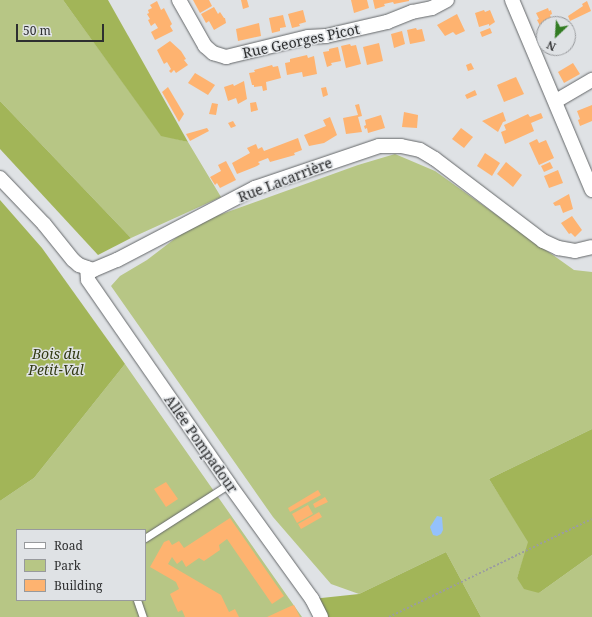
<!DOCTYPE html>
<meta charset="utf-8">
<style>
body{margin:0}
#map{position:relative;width:592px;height:617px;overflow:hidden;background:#dfe2e5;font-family:"Noto Serif",serif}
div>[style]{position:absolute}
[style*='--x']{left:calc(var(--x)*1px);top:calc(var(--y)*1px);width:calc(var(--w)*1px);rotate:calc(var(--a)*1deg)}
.green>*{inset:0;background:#b7c685}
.forest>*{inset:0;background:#a2b558}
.water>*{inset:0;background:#94c1fc}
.building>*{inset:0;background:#feb370}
.path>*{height:2px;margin-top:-1px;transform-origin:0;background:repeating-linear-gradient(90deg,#9b9d9f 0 2px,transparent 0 4px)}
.roads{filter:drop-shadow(0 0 1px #646769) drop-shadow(0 0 1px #646769)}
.service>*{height:7px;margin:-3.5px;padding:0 3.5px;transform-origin:3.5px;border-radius:3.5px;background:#fff}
.minor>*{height:14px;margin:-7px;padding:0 7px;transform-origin:7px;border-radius:7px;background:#fff}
span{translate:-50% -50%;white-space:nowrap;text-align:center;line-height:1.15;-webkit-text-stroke:3px #dfe2e5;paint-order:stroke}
.street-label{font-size:14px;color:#2e2f30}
.park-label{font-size:14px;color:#333b14;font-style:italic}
.legend{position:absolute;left:16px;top:529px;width:130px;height:72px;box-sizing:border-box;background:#dfe2e5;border:1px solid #989a9d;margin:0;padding:5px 7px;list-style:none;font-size:12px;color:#2e2f30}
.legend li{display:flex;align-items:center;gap:8px;height:20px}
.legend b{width:20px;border:1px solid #989a9d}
.north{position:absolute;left:536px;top:16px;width:40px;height:40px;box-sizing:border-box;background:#dfe2e5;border:1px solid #989a9d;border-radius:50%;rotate:205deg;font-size:11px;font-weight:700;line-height:16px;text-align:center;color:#2e2f30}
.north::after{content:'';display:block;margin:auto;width:14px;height:18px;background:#327c23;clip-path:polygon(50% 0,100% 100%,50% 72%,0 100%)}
.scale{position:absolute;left:16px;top:24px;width:88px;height:18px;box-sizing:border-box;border:2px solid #2e2f30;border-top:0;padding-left:5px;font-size:12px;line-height:14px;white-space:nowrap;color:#2e2f30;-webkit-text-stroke:3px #dfe2e5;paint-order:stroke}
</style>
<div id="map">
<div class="green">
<div style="clip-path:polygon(0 0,63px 0,161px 135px,188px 142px,221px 197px,131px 238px,0 101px)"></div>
<div style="clip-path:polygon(395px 154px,435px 171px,574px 270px,592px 272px,592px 429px,489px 479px,529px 542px,517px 578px,539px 593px,592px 555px,592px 617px,481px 617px,446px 552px,359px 594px,331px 584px,273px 517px,111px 286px,120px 276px,147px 260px,194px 224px,358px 165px)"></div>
<div style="clip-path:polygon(evenodd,125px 364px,302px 617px,0 617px,0 501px,34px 478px,125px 364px,17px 530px,145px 530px,145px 600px,17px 600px,17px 530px)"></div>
</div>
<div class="forest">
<div style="clip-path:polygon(63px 0,108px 0,188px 142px,161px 136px)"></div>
<div style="clip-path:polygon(0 101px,131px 238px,98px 255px,0 149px)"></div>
<div style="clip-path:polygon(0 200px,42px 248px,125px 364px,34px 478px,0 501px)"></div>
<div style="clip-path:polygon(592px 429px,592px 555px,539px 593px,524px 589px,517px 578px,528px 542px,489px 479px)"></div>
<div style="clip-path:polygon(446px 552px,481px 617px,321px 617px,312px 599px,359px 594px)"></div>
</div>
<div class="water">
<div style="clip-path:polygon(437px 516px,442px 517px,443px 530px,441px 534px,437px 536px,433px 535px,430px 527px)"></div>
</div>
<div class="building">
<div style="clip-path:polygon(193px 0,209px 0,212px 6px,200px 13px)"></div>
<div style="clip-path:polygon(241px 0,247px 0,249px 7px,243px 9px)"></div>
<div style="clip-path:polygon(351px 0,367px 0,369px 8px,354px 13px)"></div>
<div style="clip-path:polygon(373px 0,409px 0,409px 1px,394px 4px,393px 2px,384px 4px,385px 6px,375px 9px)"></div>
<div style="clip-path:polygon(157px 1px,161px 10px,164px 8px,172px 24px,170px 26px,173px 31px,155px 40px,151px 32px,158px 28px,155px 23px,151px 26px,148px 20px,150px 19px,147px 14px,149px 13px,148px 10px,152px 8px,150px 5px)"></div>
<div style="clip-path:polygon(587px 1px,591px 11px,570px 21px,568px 16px,583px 6px,582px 4px)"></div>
<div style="clip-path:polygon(214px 7px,218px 14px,220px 12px,224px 18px,225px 18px,226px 23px,214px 30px,209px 21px,206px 23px,201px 14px)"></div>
<div style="clip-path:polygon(548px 8px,549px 11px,551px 10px,552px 14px,550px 15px,553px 22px,556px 22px,557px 24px,544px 24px,544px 33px,537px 20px,539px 19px,536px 13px)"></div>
<div style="clip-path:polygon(303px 10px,306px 22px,299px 24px,300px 26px,292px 28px,288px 14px)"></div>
<div style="clip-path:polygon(484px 10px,485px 12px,490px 10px,495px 22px,489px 26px,489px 24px,479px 27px,475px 13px)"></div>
<div style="clip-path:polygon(457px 14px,465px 31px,456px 35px,453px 32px,445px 36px,437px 25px)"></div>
<div style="clip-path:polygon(283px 15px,286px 27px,280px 28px,280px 31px,272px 33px,269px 18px)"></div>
<div style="clip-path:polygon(259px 23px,261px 36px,238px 41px,236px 29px)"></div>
<div style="clip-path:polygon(416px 28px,417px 30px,422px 29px,425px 41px,410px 44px,407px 30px)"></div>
<div style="clip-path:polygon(490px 28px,492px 33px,482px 37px,480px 32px)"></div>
<div style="clip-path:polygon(402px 31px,405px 44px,394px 48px,391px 34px)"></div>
<div style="clip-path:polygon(170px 41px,181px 51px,186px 59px,184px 60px,188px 65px,176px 73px,174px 70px,171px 73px,169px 71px,171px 69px,167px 62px,164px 64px,157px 50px)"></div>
<div style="clip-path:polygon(379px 43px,383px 61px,367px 65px,363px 47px)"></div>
<div style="clip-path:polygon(350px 44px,351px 46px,356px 45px,361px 64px,346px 68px,341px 46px)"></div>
<div style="clip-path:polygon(338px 47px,341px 61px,331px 63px,332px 65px,327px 67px,323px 52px,329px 51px,329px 49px)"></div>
<div style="clip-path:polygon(307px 55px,308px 58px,314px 56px,317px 74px,303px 77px,302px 72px,287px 75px,285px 63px,290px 62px,290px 59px)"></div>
<div style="clip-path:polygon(471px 63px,474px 69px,468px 71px,466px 65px)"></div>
<div style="clip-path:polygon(573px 63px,580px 74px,564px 83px,558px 72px)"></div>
<div style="clip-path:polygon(272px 65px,273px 67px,278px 66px,281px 78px,266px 82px,267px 90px,263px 91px,262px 86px,254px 87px,254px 85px,252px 85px,249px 73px,255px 72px,254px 70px)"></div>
<div style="clip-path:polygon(195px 73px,215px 85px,208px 95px,188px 83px)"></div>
<div style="clip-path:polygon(516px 77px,524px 94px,504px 102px,497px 85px)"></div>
<div style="clip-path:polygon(244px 81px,247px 99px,238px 104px,236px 98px,228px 101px,224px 87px,233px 84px,234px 86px)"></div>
<div style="clip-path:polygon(168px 87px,184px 114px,179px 122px,162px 92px)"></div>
<div style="clip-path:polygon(326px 87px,328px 95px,323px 97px,321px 88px)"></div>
<div style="clip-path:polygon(475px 90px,477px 95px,467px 99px,465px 95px)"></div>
<div style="clip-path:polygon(256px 102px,258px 110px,251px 112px,250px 103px)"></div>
<div style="clip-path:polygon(212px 103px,218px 104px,216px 115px,209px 114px)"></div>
<div style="clip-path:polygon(359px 104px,362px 116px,358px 117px,362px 132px,346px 134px,343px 118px,358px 115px,355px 105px)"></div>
<div style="clip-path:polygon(592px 105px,592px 121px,580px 126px,578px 120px,580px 119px,577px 111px)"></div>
<div style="clip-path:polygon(404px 112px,418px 115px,417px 128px,402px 127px)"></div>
<div style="clip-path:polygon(503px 112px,506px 121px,503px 122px,498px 132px,482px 121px)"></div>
<div style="clip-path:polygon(541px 113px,543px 118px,531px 123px,534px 131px,505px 144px,501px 132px,506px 130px,504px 125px,528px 114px,530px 117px)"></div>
<div style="clip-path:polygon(381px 115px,385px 128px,368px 133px,367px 128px,365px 129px,364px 126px,366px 125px,365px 120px)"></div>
<div style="clip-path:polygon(330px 117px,337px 135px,324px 143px,309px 146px,304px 135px,326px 126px,323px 120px)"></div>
<div style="clip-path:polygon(233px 121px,236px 126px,231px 128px,228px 123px)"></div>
<div style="clip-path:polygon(207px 128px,209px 131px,190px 141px,186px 134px)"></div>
<div style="clip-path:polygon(461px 128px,473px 137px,464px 148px,452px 139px)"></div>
<div style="clip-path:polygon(298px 138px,302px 150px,294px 153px,295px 155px,270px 162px,268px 158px,258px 162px,260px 164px,257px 166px,237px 174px,232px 163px,250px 153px,247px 148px,256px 144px,258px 149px,262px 147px,264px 151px)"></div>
<div style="clip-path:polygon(537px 139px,539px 143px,546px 140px,554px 158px,539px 165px,529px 143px)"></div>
<div style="clip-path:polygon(485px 153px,500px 163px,492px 176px,477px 166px)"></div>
<div style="clip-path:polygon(226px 161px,236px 180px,220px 188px,217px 183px,215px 185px,210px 177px,221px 171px,218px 165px)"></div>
<div style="clip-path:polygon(506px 162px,522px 175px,513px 187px,497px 174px)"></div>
<div style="clip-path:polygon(550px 162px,553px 168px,544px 172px,541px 166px)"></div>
<div style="clip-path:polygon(558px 170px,563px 183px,549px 188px,544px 176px)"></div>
<div style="clip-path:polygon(569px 194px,573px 209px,563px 213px,560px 205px,555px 206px,553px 203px)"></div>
<div style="clip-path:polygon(572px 216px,582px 230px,575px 237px,571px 233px,569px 234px,561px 223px)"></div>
<div style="clip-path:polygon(166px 482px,178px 499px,166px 507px,154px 489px)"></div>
<div style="clip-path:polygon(318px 490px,321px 495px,290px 512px,288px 508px)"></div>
<div style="clip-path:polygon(325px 497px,328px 502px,315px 508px,313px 504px)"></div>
<div style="clip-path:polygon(308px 505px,313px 514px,297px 523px,292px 514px)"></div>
<div style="clip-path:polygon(319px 512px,322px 517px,301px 529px,298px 524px)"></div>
<div style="clip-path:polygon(230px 518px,284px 596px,272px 604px,227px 539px,219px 545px,220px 550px,204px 561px,199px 558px,186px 567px,182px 560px,177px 564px,172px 557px,168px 564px,221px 595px,229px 612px,235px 609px,239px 617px,185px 617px,182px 610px,178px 612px,170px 594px,179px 589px,176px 582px,150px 567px,164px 542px,169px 540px,172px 545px,179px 541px,184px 548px)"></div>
<div style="clip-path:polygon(294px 605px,300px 617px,267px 617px,291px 606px)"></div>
</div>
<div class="path">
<div style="--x:389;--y:617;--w:225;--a:-25.8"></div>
</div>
<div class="roads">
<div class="service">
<div style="--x:145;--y:538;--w:100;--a:-32.7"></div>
<div style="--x:137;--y:600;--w:18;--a:71"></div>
</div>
<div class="minor">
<div style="--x:179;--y:0;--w:53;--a:60.5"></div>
<div style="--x:205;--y:46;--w:11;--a:41"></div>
<div style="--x:213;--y:53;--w:14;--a:17"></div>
<div style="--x:226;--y:57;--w:84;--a:-13.7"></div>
<div style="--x:308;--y:37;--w:18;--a:-3"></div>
<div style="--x:326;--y:36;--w:63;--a:-12.9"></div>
<div style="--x:387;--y:22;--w:27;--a:-22"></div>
<div style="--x:412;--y:12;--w:20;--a:-11"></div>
<div style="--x:432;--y:8;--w:17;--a:-28"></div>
<div style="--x:512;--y:0;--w:206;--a:67.2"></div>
<div style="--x:556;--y:101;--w:42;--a:-30.3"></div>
<div style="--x:0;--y:178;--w:64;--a:46.3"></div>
<div style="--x:44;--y:224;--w:46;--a:51.1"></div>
<div style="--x:73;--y:260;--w:8;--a:40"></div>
<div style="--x:79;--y:265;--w:15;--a:20"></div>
<div style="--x:93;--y:270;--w:26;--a:-23"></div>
<div style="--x:117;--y:260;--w:156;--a:-27.6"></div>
<div style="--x:255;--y:188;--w:131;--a:-18.7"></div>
<div style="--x:379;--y:146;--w:22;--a:0"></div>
<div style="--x:401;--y:146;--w:19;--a:12"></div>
<div style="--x:420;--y:150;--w:17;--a:31"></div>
<div style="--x:435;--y:159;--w:136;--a:37.2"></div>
<div style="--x:543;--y:241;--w:17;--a:25"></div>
<div style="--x:558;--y:248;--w:17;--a:10"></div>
<div style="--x:575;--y:251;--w:17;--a:-13"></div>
<div style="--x:87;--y:268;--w:12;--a:85"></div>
<div style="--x:88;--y:280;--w:248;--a:55.3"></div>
<div style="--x:229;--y:484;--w:142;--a:54.2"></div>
<div style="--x:312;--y:599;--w:20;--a:63"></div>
</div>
</div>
<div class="street-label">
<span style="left:301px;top:41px;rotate:-12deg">Rue Georges Picot</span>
<span style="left:285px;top:180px;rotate:-21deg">Rue Lacarrière</span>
<span style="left:201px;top:444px;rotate:55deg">Allée Pompadour</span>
</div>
<div class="park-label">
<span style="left:56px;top:362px">Bois du<br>Petit-Val</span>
</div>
<ul class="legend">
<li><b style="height:5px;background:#fff"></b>Road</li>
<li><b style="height:11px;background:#b7c685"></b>Park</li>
<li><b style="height:11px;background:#feb370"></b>Building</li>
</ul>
<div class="north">N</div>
<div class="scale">50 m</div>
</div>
